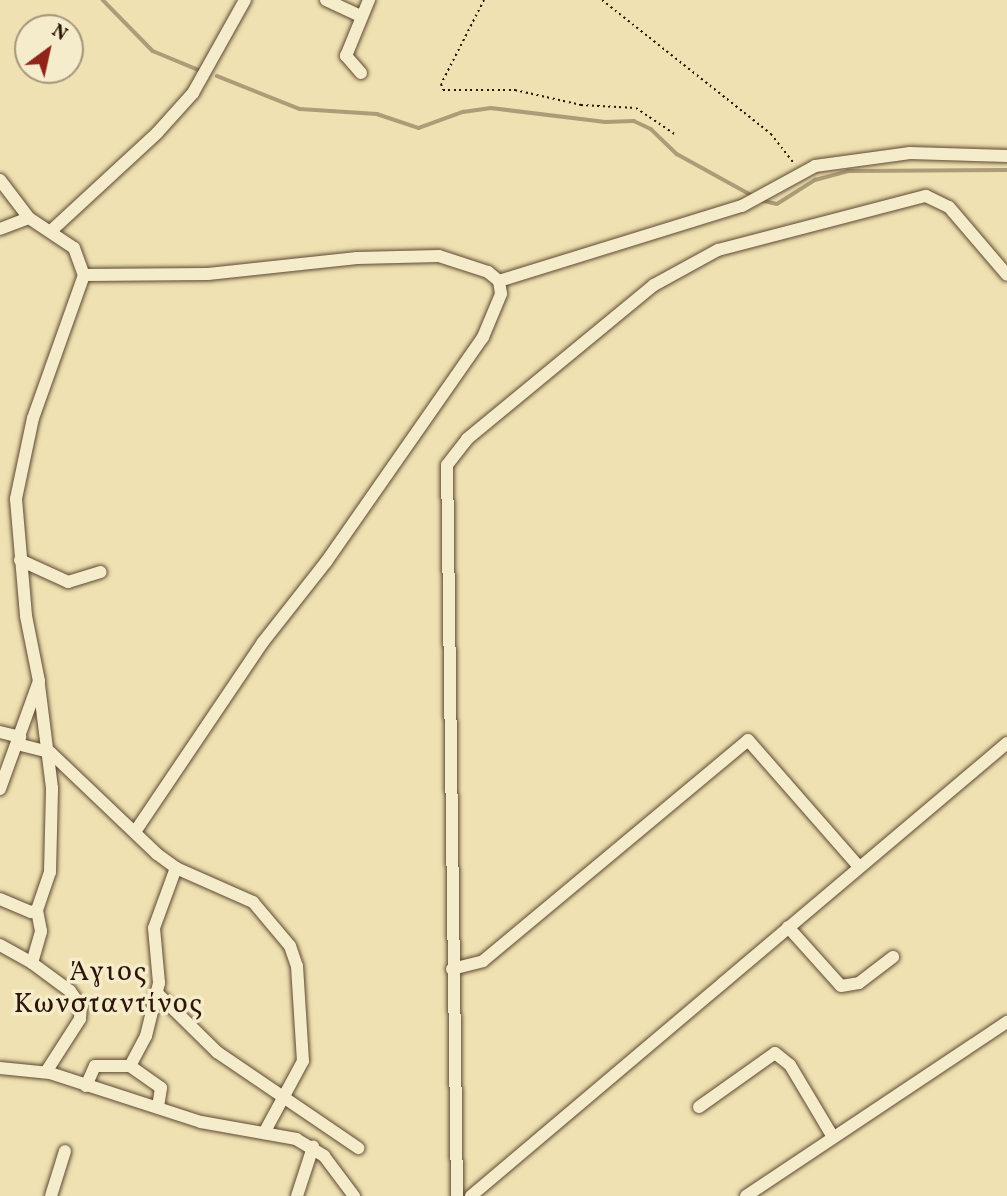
<!DOCTYPE html>
<meta charset="utf-8">
<style>
body{margin:0}
#map{position:relative;width:1007px;height:1196px;overflow:hidden;background:#efe1b1;font-family:Vollkorn,serif}
div>[style]{position:absolute}
[style*='--x']{left:calc(var(--x)*1px);top:calc(var(--y)*1px);width:calc(var(--w)*1px);rotate:calc(var(--a)*1deg)}
.stream>*{height:3.5px;margin:-1.75px;padding:0 1.75px;transform-origin:1.75px;border-radius:1.75px;background:#ad9c77}
.path>*{height:2px;margin-top:-1px;transform-origin:0;background:repeating-linear-gradient(90deg,#2d1507 0 2px,transparent 0 5.5px)}
.roads{filter:drop-shadow(0 0 2px #5e4832) drop-shadow(0 0 2px #5e4832)}
.minor>*{height:12px;margin:-6px;padding:0 6px;transform-origin:6px;border-radius:6px;background:#f5eccc}
span{translate:-50% -50%;white-space:nowrap;text-align:center;line-height:1.15;-webkit-text-stroke:7px #f5eccc;paint-order:stroke}
.quarter-label{font-size:28px;color:#2d1507;letter-spacing:2px}
.north{position:absolute;left:14px;top:14px;width:70px;height:70px;box-sizing:border-box;background:#f5eccc;border:2px solid #a5967d;border-radius:50%;rotate:33deg;font-size:19px;font-weight:700;line-height:28px;text-align:center;color:#2d1507}
.north::after{content:'';display:block;margin:auto;width:24px;height:32px;background:#8f2418;clip-path:polygon(50% 0,100% 100%,50% 72%,0 100%)}
</style>
<div id="map">
<div class="stream">
<div style="--x:103;--y:0;--w:71;--a:45.6"></div>
<div style="--x:153;--y:51;--w:52;--a:22.6"></div>
<div style="--x:217;--y:76;--w:89;--a:21.7"></div>
<div style="--x:300;--y:109;--w:77;--a:3.7"></div>
<div style="--x:377;--y:114;--w:44;--a:18.4"></div>
<div style="--x:419;--y:128;--w:47;--a:-20"></div>
<div style="--x:463;--y:112;--w:28;--a:-8"></div>
<div style="--x:491;--y:108;--w:115;--a:7"></div>
<div style="--x:605;--y:122;--w:29;--a:-2"></div>
<div style="--x:634;--y:121;--w:19;--a:25"></div>
<div style="--x:651;--y:129;--w:36;--a:44"></div>
<div style="--x:677;--y:154;--w:87;--a:28.9"></div>
<div style="--x:760;--y:200;--w:17;--a:13"></div>
<div style="--x:777;--y:204;--w:45;--a:-32.3"></div>
<div style="--x:815;--y:180;--w:34;--a:-15"></div>
<div style="--x:848;--y:171;--w:159;--a:-0.4"></div>
</div>
<div class="path">
<div style="--x:484;--y:0;--w:94;--a:117.1"></div>
<div style="--x:441;--y:84;--w:6;--a:72"></div>
<div style="--x:443;--y:90;--w:72;--a:0"></div>
<div style="--x:515;--y:90;--w:68;--a:12.8"></div>
<div style="--x:581;--y:105;--w:55;--a:3.1"></div>
<div style="--x:636;--y:108;--w:48;--a:34"></div>
<div style="--x:602;--y:0;--w:216;--a:38.4"></div>
<div style="--x:771;--y:134;--w:36;--a:52"></div>
</div>
<div class="roads">
<div class="minor">
<div style="--x:326;--y:0;--w:38;--a:25"></div>
<div style="--x:361;--y:73;--w:23;--a:-131"></div>
<div style="--x:346;--y:56;--w:61;--a:-67.7"></div>
<div style="--x:0;--y:180;--w:48;--a:52.7"></div>
<div style="--x:29;--y:218;--w:54;--a:33.7"></div>
<div style="--x:74;--y:248;--w:29;--a:70"></div>
<div style="--x:84;--y:275;--w:152;--a:109.6"></div>
<div style="--x:33;--y:418;--w:83;--a:101.9"></div>
<div style="--x:16;--y:499;--w:117;--a:85.1"></div>
<div style="--x:26;--y:616;--w:66;--a:78.7"></div>
<div style="--x:39;--y:681;--w:115;--a:109.9"></div>
<div style="--x:0;--y:229;--w:31;--a:-21"></div>
<div style="--x:52;--y:230;--w:143;--a:-42.7"></div>
<div style="--x:157;--y:133;--w:54;--a:-48"></div>
<div style="--x:193;--y:93;--w:107;--a:-60.8"></div>
<div style="--x:84;--y:275;--w:124;--a:-0.5"></div>
<div style="--x:208;--y:274;--w:150;--a:-6.1"></div>
<div style="--x:357;--y:258;--w:82;--a:-1.4"></div>
<div style="--x:439;--y:256;--w:52;--a:18.1"></div>
<div style="--x:488;--y:272;--w:14;--a:39"></div>
<div style="--x:499;--y:281;--w:13;--a:81"></div>
<div style="--x:501;--y:294;--w:47;--a:112.7"></div>
<div style="--x:483;--y:337;--w:274;--a:124.9"></div>
<div style="--x:326;--y:562;--w:102;--a:128.2"></div>
<div style="--x:263;--y:642;--w:229;--a:124"></div>
<div style="--x:499;--y:281;--w:254;--a:-17.2"></div>
<div style="--x:742;--y:206;--w:83;--a:-28.7"></div>
<div style="--x:815;--y:166;--w:96;--a:-7.8"></div>
<div style="--x:910;--y:153;--w:97;--a:1.8"></div>
<div style="--x:20;--y:560;--w:53;--a:24.6"></div>
<div style="--x:68;--y:582;--w:34;--a:-17"></div>
<div style="--x:0;--y:732;--w:21;--a:14"></div>
<div style="--x:17;--y:744;--w:34;--a:14"></div>
<div style="--x:50;--y:752;--w:148;--a:43.6"></div>
<div style="--x:157;--y:854;--w:24;--a:36"></div>
<div style="--x:176;--y:868;--w:84;--a:23.8"></div>
<div style="--x:253;--y:902;--w:57;--a:49.9"></div>
<div style="--x:290;--y:946;--w:21;--a:71"></div>
<div style="--x:297;--y:966;--w:95;--a:86.4"></div>
<div style="--x:303;--y:1061;--w:82;--a:118.4"></div>
<div style="--x:0;--y:899;--w:34;--a:23"></div>
<div style="--x:31;--y:912;--w:6;--a:-18"></div>
<div style="--x:37;--y:910;--w:40;--a:-71.1"></div>
<div style="--x:50;--y:872;--w:84;--a:-88.6"></div>
<div style="--x:52;--y:788;--w:104;--a:-97.2"></div>
<div style="--x:788;--y:927;--w:79;--a:48.1"></div>
<div style="--x:841;--y:986;--w:18;--a:-9"></div>
<div style="--x:859;--y:983;--w:43;--a:-37.4"></div>
<div style="--x:0;--y:945;--w:37;--a:29"></div>
<div style="--x:32;--y:963;--w:33;--a:-74"></div>
<div style="--x:41;--y:931;--w:21;--a:-101"></div>
<div style="--x:32;--y:963;--w:47;--a:36.4"></div>
<div style="--x:70;--y:991;--w:19;--a:55"></div>
<div style="--x:81;--y:1007;--w:12;--a:95"></div>
<div style="--x:80;--y:1019;--w:63;--a:122.7"></div>
<div style="--x:452;--y:969;--w:32;--a:-14"></div>
<div style="--x:483;--y:961;--w:345;--a:-39.8"></div>
<div style="--x:748;--y:740;--w:169;--a:48.8"></div>
<div style="--x:158;--y:994;--w:83;--a:44.5"></div>
<div style="--x:217;--y:1052;--w:171;--a:34.2"></div>
<div style="--x:130;--y:1066;--w:38;--a:35"></div>
<div style="--x:161;--y:1088;--w:18;--a:99"></div>
<div style="--x:0;--y:1068;--w:50;--a:5.7"></div>
<div style="--x:50;--y:1073;--w:159;--a:18"></div>
<div style="--x:201;--y:1122;--w:97;--a:10.1"></div>
<div style="--x:296;--y:1139;--w:33;--a:31"></div>
<div style="--x:324;--y:1156;--w:50;--a:53.1"></div>
<div style="--x:86;--y:1086;--w:22;--a:-66"></div>
<div style="--x:95;--y:1066;--w:35;--a:0"></div>
<div style="--x:130;--y:1066;--w:34;--a:-62"></div>
<div style="--x:146;--y:1036;--w:55;--a:-76.2"></div>
<div style="--x:159;--y:983;--w:55;--a:-95.2"></div>
<div style="--x:154;--y:928;--w:64;--a:-69.9"></div>
<div style="--x:699;--y:1107;--w:93;--a:-35.4"></div>
<div style="--x:775;--y:1053;--w:19;--a:39"></div>
<div style="--x:790;--y:1065;--w:84;--a:59.2"></div>
<div style="--x:51;--y:1196;--w:47;--a:-72.7"></div>
<div style="--x:297;--y:1196;--w:52;--a:-71.9"></div>
<div style="--x:457;--y:1196;--w:731;--a:-90.78"></div>
<div style="--x:447;--y:465;--w:33;--a:-52"></div>
<div style="--x:467;--y:439;--w:242;--a:-39.5"></div>
<div style="--x:654;--y:285;--w:73;--a:-28.7"></div>
<div style="--x:718;--y:250;--w:215;--a:-14.6"></div>
<div style="--x:926;--y:196;--w:25;--a:26"></div>
<div style="--x:949;--y:207;--w:89;--a:49.5"></div>
<div style="--x:471;--y:1196;--w:702;--a:-40.2"></div>
<div style="--x:746;--y:1196;--w:314;--a:-33.7"></div>
</div>
</div>
<div class="quarter-label">
<span style="left:109px;top:989px">Άγιος<br>Κωνσταντίνος</span>
</div>
<div class="north">N</div>
</div>
